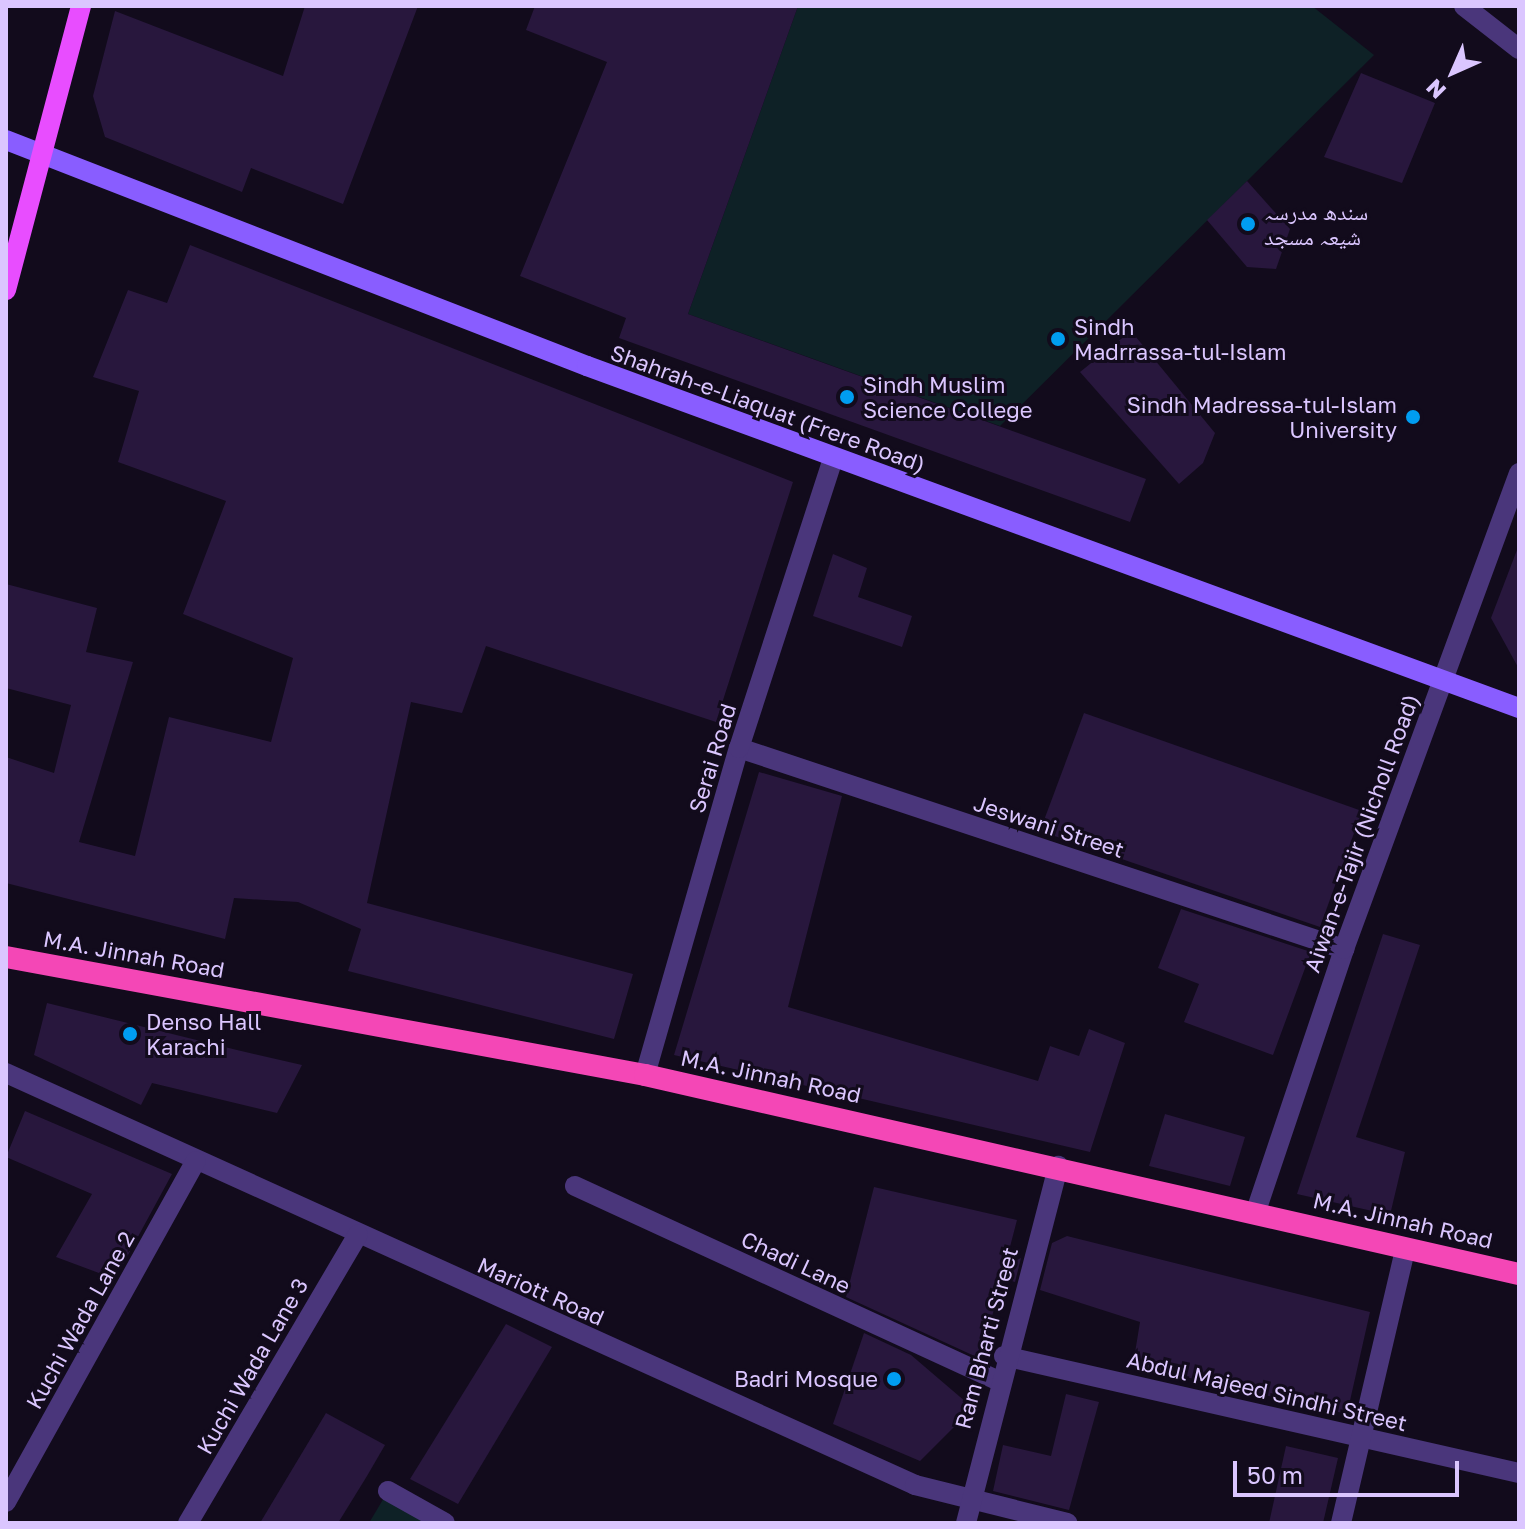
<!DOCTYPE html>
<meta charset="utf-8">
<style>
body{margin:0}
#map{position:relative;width:1525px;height:1529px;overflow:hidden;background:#120b1c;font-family:"Golos Text","Noto Naskh Arabic",sans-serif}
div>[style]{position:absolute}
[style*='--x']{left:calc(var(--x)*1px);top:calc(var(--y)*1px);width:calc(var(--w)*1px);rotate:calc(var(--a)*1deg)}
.green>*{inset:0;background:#0e2126}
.building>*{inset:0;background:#28173d}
.minor>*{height:20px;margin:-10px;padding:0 10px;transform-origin:10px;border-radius:10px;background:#4a367b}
.tertiary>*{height:20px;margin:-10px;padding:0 10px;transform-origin:10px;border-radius:10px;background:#4a367b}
.secondary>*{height:20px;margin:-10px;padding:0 10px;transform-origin:10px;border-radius:10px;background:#895dff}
.primary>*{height:20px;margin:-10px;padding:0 10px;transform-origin:10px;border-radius:10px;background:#e84dff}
.trunk>*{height:22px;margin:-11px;padding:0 11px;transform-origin:11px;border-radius:11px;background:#f447b6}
.dots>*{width:22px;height:22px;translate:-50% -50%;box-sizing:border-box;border:4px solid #120b1c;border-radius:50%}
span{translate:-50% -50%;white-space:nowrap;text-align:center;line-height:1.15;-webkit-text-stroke:6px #120b1c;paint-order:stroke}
.poi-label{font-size:22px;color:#dbc6ff}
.left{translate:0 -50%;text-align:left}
.right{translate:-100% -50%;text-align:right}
.street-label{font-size:22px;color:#dbc6ff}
.frame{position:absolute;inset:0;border:8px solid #dbc6ff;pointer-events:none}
.north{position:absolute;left:1413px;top:32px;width:80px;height:80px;-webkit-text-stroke:6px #120b1c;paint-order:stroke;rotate:225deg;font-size:22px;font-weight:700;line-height:32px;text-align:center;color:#dbc6ff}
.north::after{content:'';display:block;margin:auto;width:28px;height:36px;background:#dbc6ff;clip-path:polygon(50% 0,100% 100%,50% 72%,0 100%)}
.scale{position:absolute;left:1233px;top:1461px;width:226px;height:36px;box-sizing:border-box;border:4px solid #dbc6ff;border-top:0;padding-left:10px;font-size:24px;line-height:28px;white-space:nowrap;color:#dbc6ff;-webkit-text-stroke:6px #120b1c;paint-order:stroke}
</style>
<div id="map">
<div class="green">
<div style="clip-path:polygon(798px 6px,1312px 6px,1374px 55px,1000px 426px,688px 314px)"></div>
<div style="clip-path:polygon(388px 1491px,445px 1523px,369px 1523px)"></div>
</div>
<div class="building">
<div style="clip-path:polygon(305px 6px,418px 6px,343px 204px,251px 168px,242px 192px,105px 137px,93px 96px,115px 11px,283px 76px)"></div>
<div style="clip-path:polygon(535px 6px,798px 6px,688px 314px,1146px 479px,1130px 522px,619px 338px,626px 318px,520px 276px,607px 62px,526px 30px)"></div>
<div style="clip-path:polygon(1361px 73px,1435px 103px,1402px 183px,1324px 157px)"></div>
<div style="clip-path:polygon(1247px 181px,1290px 229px,1276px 269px,1247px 267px,1207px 220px)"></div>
<div style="clip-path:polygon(190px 245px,793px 482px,716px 722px,486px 646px,462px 713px,411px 702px,367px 903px,633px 974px,614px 1039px,348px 971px,361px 929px,298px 902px,234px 898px,225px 939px,6px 883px,6px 757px,54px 773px,71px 705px,6px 688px,6px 584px,97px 608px,86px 652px,133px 662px,79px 842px,135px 856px,169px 717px,271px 742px,293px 658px,183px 614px,226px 501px,118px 462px,139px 391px,93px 377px,128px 290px,167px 303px)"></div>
<div style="clip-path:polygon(1131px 331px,1215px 433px,1203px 463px,1179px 484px,1080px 372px)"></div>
<div style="clip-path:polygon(1517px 550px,1519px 551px,1519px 669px,1491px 618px)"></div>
<div style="clip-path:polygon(833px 554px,867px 568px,858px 597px,912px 616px,902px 647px,813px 616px)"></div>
<div style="clip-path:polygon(1084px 713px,1362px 811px,1320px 927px,1040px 831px)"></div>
<div style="clip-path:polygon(759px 772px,842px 796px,788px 1007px,1038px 1081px,1050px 1046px,1079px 1056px,1089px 1029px,1125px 1043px,1090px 1152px,674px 1055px)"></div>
<div style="clip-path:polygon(1181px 909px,1311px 952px,1273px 1055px,1184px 1022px,1199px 984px,1158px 968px)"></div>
<div style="clip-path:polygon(1383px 934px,1420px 945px,1356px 1137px,1405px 1152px,1390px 1215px,1297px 1194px)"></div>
<div style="clip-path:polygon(47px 1003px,237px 1050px,302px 1065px,277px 1113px,152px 1083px,141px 1105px,34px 1055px)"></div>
<div style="clip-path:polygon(25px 1111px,172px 1174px,115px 1279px,56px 1257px,92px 1194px,6px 1157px)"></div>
<div style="clip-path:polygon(1165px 1114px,1245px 1137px,1230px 1186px,1149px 1166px)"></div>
<div style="clip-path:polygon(874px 1187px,1017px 1220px,1005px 1266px,1021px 1258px,1015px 1282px,1002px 1278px,981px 1359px,846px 1297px)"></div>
<div style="clip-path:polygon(1067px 1236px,1370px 1312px,1347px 1414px,1133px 1365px,1140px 1322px,1040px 1290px,1052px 1243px)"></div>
<div style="clip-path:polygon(506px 1324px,552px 1347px,458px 1504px,410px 1479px)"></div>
<div style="clip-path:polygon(864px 1333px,911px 1355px,973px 1408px,920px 1461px,833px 1424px)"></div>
<div style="clip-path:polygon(1066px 1394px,1099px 1402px,1069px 1510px,993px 1491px,1003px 1445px,1051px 1456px)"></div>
<div style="clip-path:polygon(326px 1413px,385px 1445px,367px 1476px,338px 1523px,260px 1523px)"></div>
<div style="clip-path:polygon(1286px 1446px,1338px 1458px,1323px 1523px,1269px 1523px)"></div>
</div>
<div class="minor">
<div style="--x:739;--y:748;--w:638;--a:18.38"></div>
<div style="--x:6;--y:1073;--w:998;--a:24.38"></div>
<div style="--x:915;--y:1485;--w:157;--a:14"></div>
<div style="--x:645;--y:1075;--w:340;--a:-74"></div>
<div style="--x:739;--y:748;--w:305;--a:-72"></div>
<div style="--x:575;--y:1186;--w:466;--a:24.7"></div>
<div style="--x:1256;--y:1211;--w:276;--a:-71.4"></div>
<div style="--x:1344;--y:949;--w:507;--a:-69.81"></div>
<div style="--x:1004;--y:1356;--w:528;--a:12.8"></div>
<div style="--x:388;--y:1491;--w:65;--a:29.3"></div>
<div style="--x:6;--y:1502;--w:390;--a:-60.9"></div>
<div style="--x:188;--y:1523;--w:335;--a:-59.5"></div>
<div style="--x:1341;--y:1523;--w:280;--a:-76.8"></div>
</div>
<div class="tertiary">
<div style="--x:1464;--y:6;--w:70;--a:38"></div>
<div style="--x:966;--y:1523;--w:369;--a:-75.5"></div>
</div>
<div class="secondary">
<div style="--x:6;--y:140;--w:623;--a:21.26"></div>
<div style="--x:587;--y:366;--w:993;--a:20.15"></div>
</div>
<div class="primary">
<div style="--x:6;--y:290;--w:294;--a:-75.2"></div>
</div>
<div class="trunk">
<div style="--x:6;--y:957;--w:650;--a:10.46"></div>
<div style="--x:645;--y:1075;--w:896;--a:12.83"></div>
</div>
<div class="dots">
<div style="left:1248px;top:224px;background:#009df1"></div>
<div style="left:1058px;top:339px;background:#009df1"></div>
<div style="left:847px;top:397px;background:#009df1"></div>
<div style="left:1413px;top:417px;background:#009df1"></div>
<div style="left:130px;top:1034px;background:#009df1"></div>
<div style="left:894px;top:1379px;background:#009df1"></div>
</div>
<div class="poi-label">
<span class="left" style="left:1264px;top:224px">سندھ مدرسہ<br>شیعہ مسجد</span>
<span class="left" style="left:1074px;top:339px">Sindh<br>Madrrassa-tul-Islam</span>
<span class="left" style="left:863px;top:397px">Sindh Muslim<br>Science College</span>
<span class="right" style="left:1397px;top:417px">Sindh Madressa-tul-Islam<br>University</span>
<span class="left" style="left:146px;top:1034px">Denso Hall<br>Karachi</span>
<span class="right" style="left:878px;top:1379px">Badri Mosque</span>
</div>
<div class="street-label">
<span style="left:768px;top:408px;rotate:20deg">Shahrah-e-Liaquat (Frere Road)</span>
<span style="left:712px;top:758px;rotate:-73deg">Serai Road</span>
<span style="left:1049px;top:826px;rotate:18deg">Jeswani Street</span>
<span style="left:1361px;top:833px;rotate:-70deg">Aiwan-e-Tajir (Nicholl Road)</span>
<span style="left:134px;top:954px;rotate:10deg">M.A. Jinnah Road</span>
<span style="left:771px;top:1076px;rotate:12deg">M.A. Jinnah Road</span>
<span style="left:1403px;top:1220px;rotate:13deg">M.A. Jinnah Road</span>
<span style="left:796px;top:1262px;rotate:25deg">Chadi Lane</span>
<span style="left:541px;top:1291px;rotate:24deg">Mariott Road</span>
<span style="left:80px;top:1320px;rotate:-61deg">Kuchi Wada Lane 2</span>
<span style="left:986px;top:1338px;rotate:-75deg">Ram Bharti Street</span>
<span style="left:252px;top:1366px;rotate:-60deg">Kuchi Wada Lane 3</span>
<span style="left:1267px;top:1391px;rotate:13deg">Abdul Majeed Sindhi Street</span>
</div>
<div class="frame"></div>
<div class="north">N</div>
<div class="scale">50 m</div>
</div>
